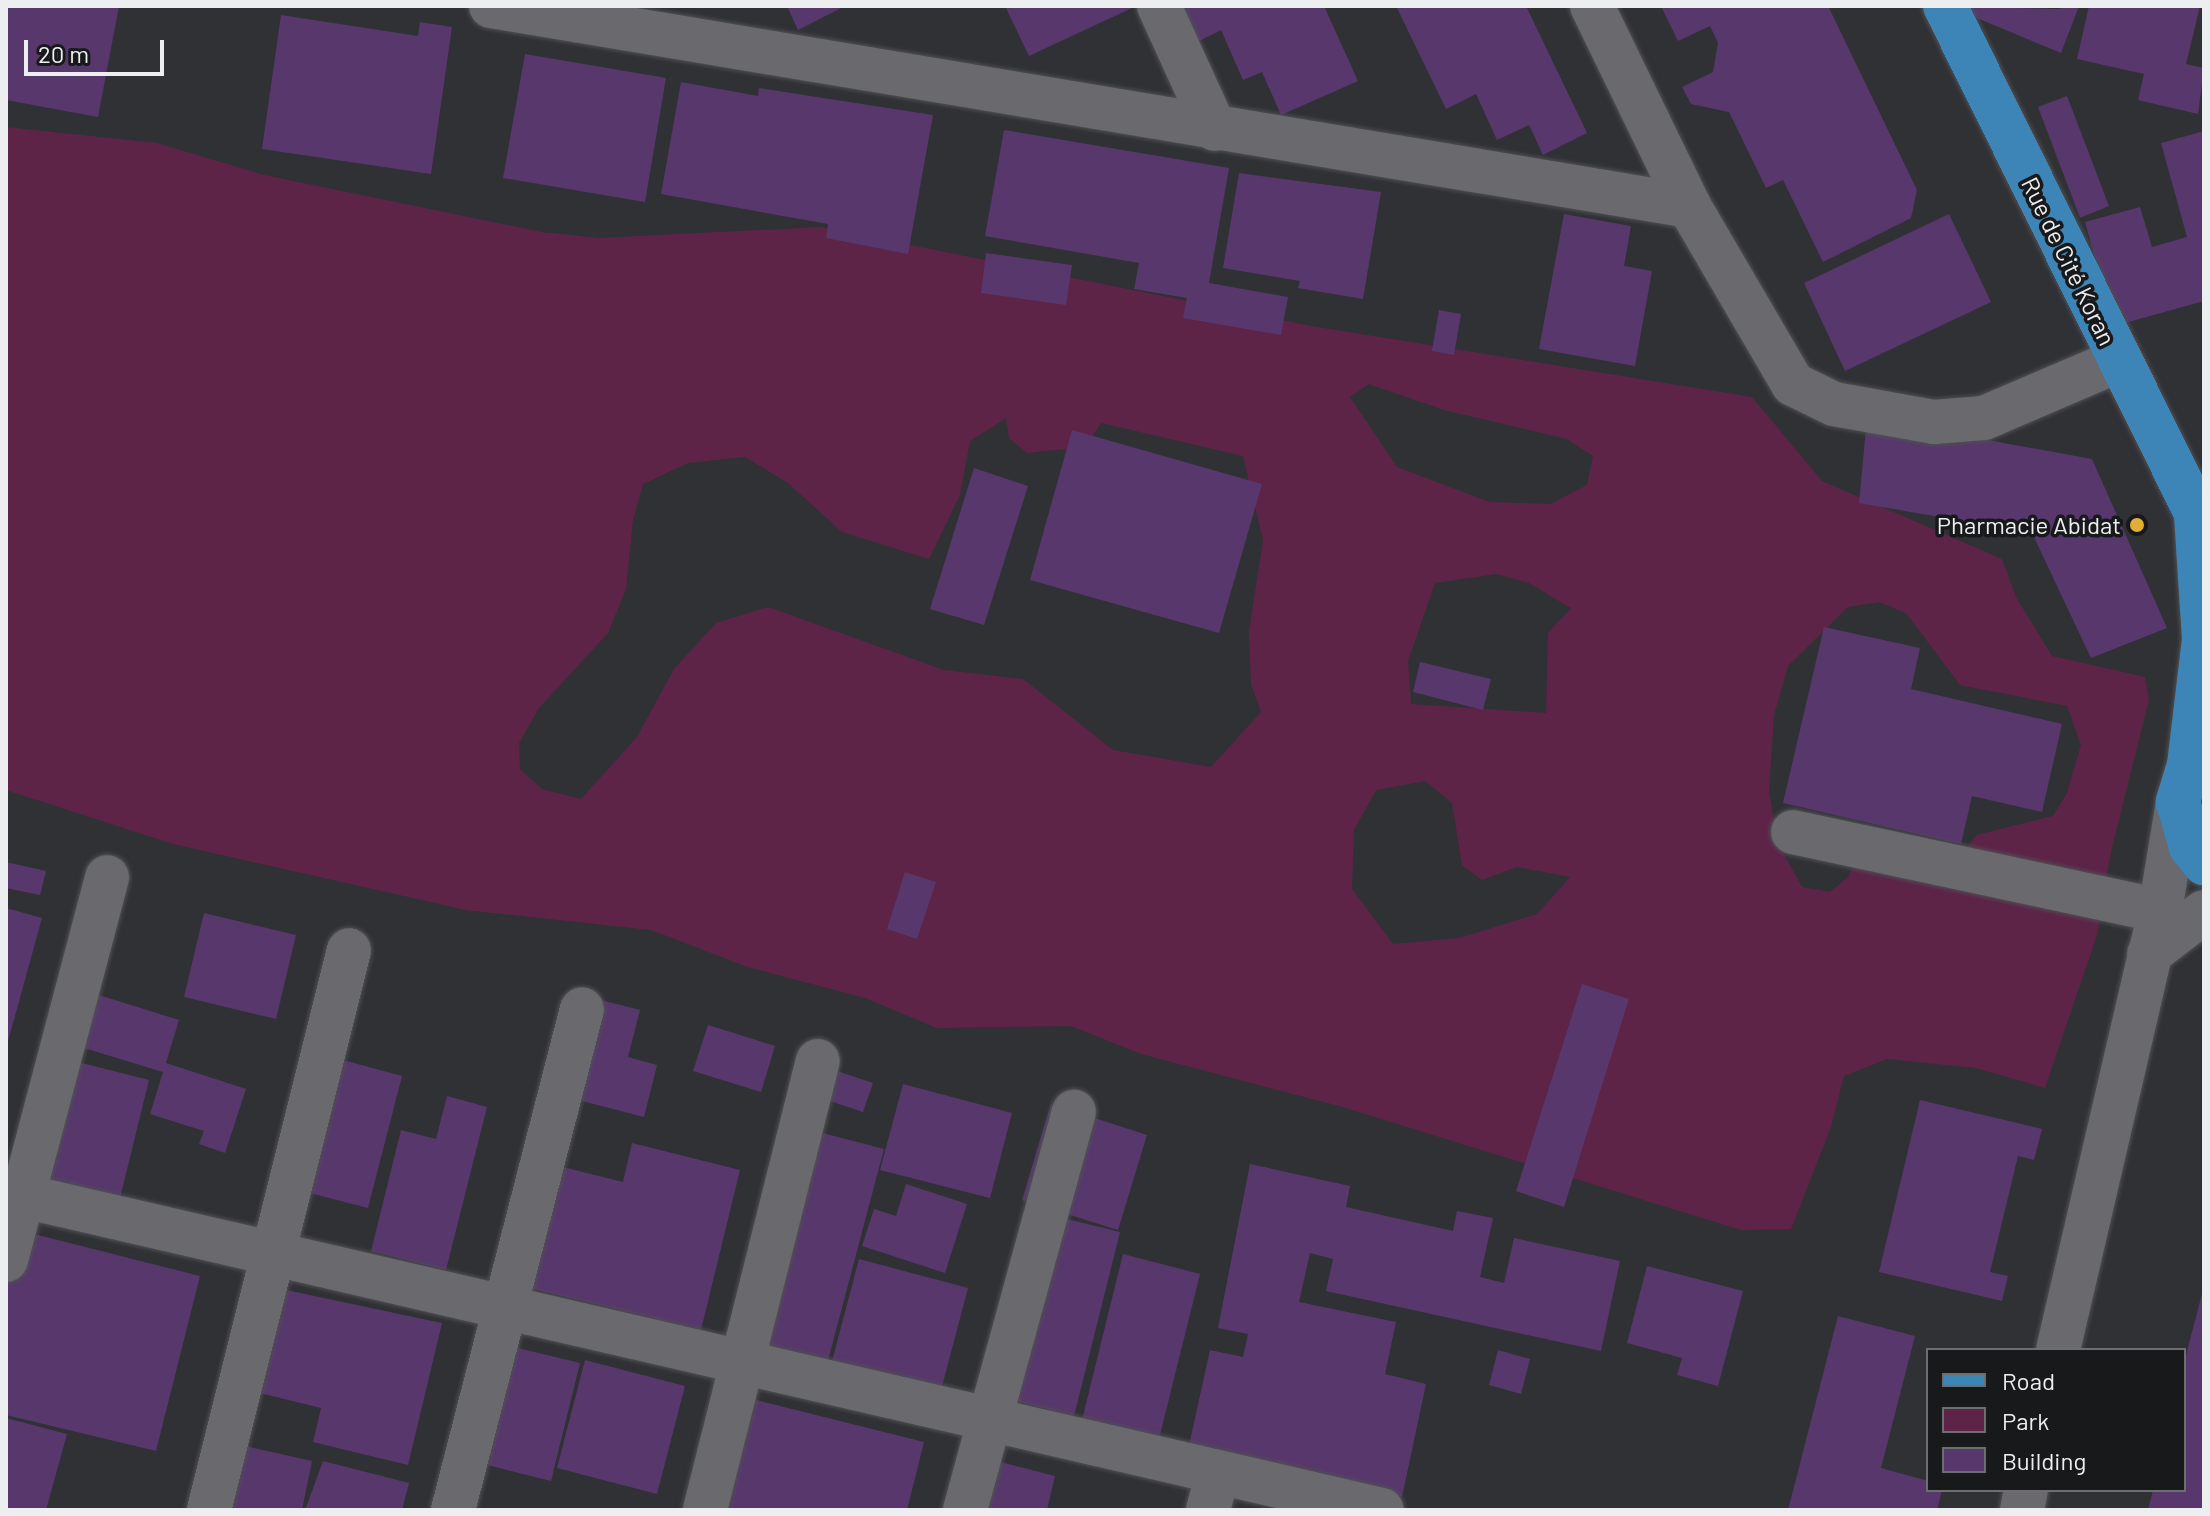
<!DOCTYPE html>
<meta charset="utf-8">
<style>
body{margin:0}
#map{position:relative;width:2210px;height:1516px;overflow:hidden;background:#303135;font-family:Barlow,sans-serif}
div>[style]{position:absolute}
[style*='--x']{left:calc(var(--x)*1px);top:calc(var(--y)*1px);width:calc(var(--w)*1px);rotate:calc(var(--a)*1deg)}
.green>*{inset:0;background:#5d2448}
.building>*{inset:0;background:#58376d}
.roads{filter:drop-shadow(0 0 2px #4f5053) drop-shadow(0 0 2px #4f5053)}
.street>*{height:44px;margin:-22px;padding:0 22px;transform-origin:22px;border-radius:22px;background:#69696e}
.secondary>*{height:44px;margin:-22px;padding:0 22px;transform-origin:22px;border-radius:22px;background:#69696e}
.primary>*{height:44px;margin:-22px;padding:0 22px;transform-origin:22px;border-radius:22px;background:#3d85b7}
.dots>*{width:22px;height:22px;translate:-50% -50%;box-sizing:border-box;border:4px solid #18191b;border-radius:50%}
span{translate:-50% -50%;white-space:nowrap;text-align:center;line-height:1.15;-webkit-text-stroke:7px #18191b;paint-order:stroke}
.street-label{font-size:24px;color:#edeef0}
.poi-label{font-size:24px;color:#edeef0}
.right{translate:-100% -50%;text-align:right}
.frame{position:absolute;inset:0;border:8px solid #edeef0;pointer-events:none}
.legend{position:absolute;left:1926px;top:1348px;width:260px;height:144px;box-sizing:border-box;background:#18191b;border:2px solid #6d6e70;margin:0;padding:10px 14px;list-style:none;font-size:24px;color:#edeef0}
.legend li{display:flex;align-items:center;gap:16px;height:40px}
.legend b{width:40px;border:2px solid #6d6e70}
.scale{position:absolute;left:24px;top:40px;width:140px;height:36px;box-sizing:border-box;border:4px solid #edeef0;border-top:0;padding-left:10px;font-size:24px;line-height:28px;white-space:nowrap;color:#edeef0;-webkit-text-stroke:6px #18191b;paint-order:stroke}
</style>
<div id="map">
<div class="green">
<div style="clip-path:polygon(evenodd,6px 127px,157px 143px,264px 175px,542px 232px,599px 238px,821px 227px,1311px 326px,1752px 397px,1822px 481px,2002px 559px,2016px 597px,2052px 656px,2145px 677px,2149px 700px,2111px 851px,2097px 935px,2045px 1088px,1976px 1068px,1887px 1059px,1844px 1076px,1831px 1127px,1791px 1229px,1741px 1230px,1339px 1106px,1141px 1054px,1071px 1026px,937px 1028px,865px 998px,748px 967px,651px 930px,466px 910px,173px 844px,6px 790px,6px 127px,1369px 384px,1444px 410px,1567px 439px,1593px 456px,1587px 485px,1550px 504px,1490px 502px,1397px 467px,1350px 397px,1369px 384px,6px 127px,1006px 418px,1009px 438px,1027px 453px,1085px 447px,1101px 423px,1243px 456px,1263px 540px,1249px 632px,1251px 684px,1261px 712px,1211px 767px,1113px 750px,1023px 679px,944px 670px,768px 607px,716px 623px,674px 669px,637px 737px,581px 799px,542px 789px,520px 769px,519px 743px,539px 708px,608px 633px,626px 589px,633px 520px,643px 484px,688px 463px,745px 457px,788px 483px,842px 532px,929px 559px,960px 495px,970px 441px,1006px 418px,6px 127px,1497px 574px,1529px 583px,1571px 608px,1548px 633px,1546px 713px,1411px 704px,1408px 661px,1435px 583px,1497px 574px,6px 127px,1880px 602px,1907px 614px,1960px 685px,2067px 706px,2081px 745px,2067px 793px,2053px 816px,1977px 835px,1968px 846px,1857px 855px,1848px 877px,1830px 892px,1802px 887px,1778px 843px,1769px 792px,1774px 715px,1788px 666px,1848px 607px,1880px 602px,6px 127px,1425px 781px,1452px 803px,1462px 865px,1482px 880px,1517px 867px,1570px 877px,1537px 914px,1459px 938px,1393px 944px,1352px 889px,1354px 830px,1376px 790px,1425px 781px)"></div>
</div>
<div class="building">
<div style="clip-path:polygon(6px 6px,119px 6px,98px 117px,6px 100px)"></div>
<div style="clip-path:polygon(787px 6px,845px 6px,798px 30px)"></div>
<div style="clip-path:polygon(1005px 6px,1131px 6px,1132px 8px,1029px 56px)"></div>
<div style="clip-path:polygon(1173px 6px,1324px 6px,1358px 81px,1281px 115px,1262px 72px,1243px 80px,1221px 30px,1191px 45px)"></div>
<div style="clip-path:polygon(1396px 6px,1526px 6px,1587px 133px,1543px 155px,1529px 125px,1497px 140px,1476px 94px,1446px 109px)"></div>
<div style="clip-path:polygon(1661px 6px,1828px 6px,1917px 190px,1911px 218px,1823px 262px,1783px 180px,1766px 188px,1729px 112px,1691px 104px,1682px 87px,1713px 72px,1718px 43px,1710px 26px,1678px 41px)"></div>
<div style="clip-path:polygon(1948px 6px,2056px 9px,2079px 6px,2061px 53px)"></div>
<div style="clip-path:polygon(2089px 6px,2200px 6px,2186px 64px,2204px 68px,2198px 114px,2138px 100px,2144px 74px,2077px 59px)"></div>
<div style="clip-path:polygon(281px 15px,418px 36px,420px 22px,452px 27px,431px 174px,262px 149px)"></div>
<div style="clip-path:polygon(525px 54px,666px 78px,645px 202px,503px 178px)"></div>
<div style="clip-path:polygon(681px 82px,758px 96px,759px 88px,933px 115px,908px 254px,826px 238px,828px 224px,661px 194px)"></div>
<div style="clip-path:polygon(2067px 96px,2109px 206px,2080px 218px,2038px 107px)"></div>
<div style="clip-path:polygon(1004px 130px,1229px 168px,1209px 283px,1288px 297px,1281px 335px,1183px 318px,1187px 298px,1134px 289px,1139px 263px,985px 236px)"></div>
<div style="clip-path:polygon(2204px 131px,2204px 301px,2114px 326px,2085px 222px,2140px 207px,2152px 247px,2187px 237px,2161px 143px)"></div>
<div style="clip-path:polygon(1239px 173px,1381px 192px,1363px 299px,1298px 288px,1300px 281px,1223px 268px)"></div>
<div style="clip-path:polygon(1564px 214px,1631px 226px,1624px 266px,1652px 271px,1635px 366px,1539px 349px)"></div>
<div style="clip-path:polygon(1949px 214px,1991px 302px,1845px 371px,1804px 283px)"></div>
<div style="clip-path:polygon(986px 253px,1072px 265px,1066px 305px,981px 293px)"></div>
<div style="clip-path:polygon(1439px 310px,1461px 314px,1454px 355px,1432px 351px)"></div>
<div style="clip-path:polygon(1867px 418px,2092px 459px,2167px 628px,2091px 658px,2032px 533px,1859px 503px)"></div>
<div style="clip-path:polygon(1072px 430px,1262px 484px,1219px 633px,1030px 580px)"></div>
<div style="clip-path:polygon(974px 468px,1028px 486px,984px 625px,930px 609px)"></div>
<div style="clip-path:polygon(1824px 627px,1920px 648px,1911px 689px,2062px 724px,2042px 812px,1972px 796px,1961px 844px,1783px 803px)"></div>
<div style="clip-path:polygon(1420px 662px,1491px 679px,1483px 710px,1413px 692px)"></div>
<div style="clip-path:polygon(6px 862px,46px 871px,40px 895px,6px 888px)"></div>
<div style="clip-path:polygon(905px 872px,936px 882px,917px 939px,887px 929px)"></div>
<div style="clip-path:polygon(6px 908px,42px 918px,7px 1045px,6px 1045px)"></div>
<div style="clip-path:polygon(204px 913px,296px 935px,276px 1019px,184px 997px)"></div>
<div style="clip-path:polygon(1582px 984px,1629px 999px,1564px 1207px,1516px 1191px)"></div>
<div style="clip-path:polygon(67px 985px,179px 1020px,166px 1063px,246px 1089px,225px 1153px,199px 1144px,204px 1131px,150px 1114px,163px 1072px,51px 1038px)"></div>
<div style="clip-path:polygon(574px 993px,640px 1010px,628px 1057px,657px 1065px,644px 1117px,547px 1092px)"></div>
<div style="clip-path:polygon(708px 1025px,775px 1046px,761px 1092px,693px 1071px)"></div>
<div style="clip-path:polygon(50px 1055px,149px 1080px,120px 1198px,21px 1173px)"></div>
<div style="clip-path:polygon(328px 1056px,402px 1076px,368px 1208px,294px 1189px)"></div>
<div style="clip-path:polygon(813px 1063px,873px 1083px,863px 1112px,803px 1092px)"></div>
<div style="clip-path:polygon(903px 1084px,1012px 1113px,990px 1198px,880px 1170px)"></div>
<div style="clip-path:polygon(447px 1096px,487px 1107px,446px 1270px,371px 1251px,401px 1130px,436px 1139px)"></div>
<div style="clip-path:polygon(1920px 1100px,2042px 1129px,2034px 1160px,2018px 1156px,1990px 1272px,2008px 1276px,2002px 1301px,1879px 1272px)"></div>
<div style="clip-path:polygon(1051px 1104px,1147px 1135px,1118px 1230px,1022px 1200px)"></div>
<div style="clip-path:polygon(788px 1124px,884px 1149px,826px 1368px,731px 1343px)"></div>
<div style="clip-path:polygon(632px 1143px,740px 1170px,701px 1330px,501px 1281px,531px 1159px,623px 1182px)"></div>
<div style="clip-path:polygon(1250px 1164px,1350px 1186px,1346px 1207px,1453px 1231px,1457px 1211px,1493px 1218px,1480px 1277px,1504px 1283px,1514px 1238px,1620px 1261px,1601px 1351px,1326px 1291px,1333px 1259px,1310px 1253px,1299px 1302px,1396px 1322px,1385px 1374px,1426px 1384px,1402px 1497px,1188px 1450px,1210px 1350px,1243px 1357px,1248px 1334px,1218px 1328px)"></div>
<div style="clip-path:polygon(906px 1184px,967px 1204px,945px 1273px,862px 1246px,874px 1209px,896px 1216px)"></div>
<div style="clip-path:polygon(1026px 1209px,1120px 1232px,1074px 1416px,980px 1392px)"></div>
<div style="clip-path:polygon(6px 1227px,200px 1276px,156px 1451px,6px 1415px)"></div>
<div style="clip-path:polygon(1123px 1254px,1200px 1274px,1159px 1439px,1082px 1420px)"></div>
<div style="clip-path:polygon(859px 1259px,968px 1288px,940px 1394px,831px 1365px)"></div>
<div style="clip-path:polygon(1647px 1266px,1743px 1291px,1718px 1386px,1677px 1375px,1682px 1358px,1627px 1343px)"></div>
<div style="clip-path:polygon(248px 1282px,442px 1323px,408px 1465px,313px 1442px,321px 1408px,224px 1384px)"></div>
<div style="clip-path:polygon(2204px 1286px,2204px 1510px,2148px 1510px,2153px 1490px,2184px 1490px,2184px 1363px)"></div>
<div style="clip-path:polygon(1838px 1316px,1915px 1336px,1881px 1468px,1928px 1481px,1928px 1490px,1942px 1490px,1937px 1510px,1788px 1510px)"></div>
<div style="clip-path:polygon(494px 1342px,580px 1363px,551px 1481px,464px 1459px)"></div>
<div style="clip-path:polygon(1498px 1350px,1530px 1359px,1521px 1394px,1489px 1385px)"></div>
<div style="clip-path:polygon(585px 1360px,685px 1386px,657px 1494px,557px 1468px)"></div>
<div style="clip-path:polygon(724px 1392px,924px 1442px,907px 1510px,695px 1510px)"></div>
<div style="clip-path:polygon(6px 1418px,67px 1434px,46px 1510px,6px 1510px)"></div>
<div style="clip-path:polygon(205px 1437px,312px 1461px,302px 1510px,188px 1510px)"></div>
<div style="clip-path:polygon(961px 1452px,1055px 1476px,1047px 1510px,946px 1510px)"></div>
<div style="clip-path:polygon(323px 1461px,409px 1483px,402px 1510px,305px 1510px)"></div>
</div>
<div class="roads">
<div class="street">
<div style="--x:491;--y:6;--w:1215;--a:9.48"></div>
<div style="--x:1159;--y:6;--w:135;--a:65.5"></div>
<div style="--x:1592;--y:6;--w:222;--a:64.1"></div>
<div style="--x:1689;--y:206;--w:206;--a:59.7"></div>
<div style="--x:1793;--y:384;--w:46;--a:26"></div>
<div style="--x:1834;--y:404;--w:102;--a:10.2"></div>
<div style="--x:1934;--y:422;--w:50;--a:-4.6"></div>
<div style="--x:1984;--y:418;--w:145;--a:-23.2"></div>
<div style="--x:1793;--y:832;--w:375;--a:12.1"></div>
<div style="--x:6;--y:1192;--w:1412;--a:13.01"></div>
<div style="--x:6;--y:1260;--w:396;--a:-75.2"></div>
<div style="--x:209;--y:1510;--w:577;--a:-75.96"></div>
<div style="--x:453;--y:1510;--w:517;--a:-75.56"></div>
<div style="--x:705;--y:1510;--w:463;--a:-75.9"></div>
<div style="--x:965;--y:1510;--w:413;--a:-74.7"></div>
<div style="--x:1208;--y:1510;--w:39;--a:-75"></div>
</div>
<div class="secondary">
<div style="--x:2149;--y:954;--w:69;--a:-37.4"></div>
<div style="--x:2058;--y:1350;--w:451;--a:-76.9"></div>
<div style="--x:2160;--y:911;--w:110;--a:-80.6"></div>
<div style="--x:2022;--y:1510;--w:20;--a:-79"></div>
</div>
<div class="primary">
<div style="--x:1945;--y:6;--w:584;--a:63.65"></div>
<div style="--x:2204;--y:746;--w:24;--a:128"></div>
<div style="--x:2189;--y:765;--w:39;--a:107"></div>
<div style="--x:2178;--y:802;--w:47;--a:73.9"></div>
<div style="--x:2191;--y:847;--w:21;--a:51"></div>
<div style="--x:2189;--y:765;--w:127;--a:-83.2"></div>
<div style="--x:2204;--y:639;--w:125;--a:-93.7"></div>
</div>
</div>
<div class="dots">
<div style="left:2137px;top:525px;background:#e2af34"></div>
</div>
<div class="street-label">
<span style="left:2069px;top:261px;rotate:64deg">Rue de Cité Koran</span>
</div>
<div class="poi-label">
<span class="right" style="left:2121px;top:525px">Pharmacie Abidat</span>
</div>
<div class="frame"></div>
<ul class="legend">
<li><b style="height:10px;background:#3d85b7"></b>Road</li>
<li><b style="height:22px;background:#5d2448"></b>Park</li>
<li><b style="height:22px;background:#58376d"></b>Building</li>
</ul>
<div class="scale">20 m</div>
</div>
